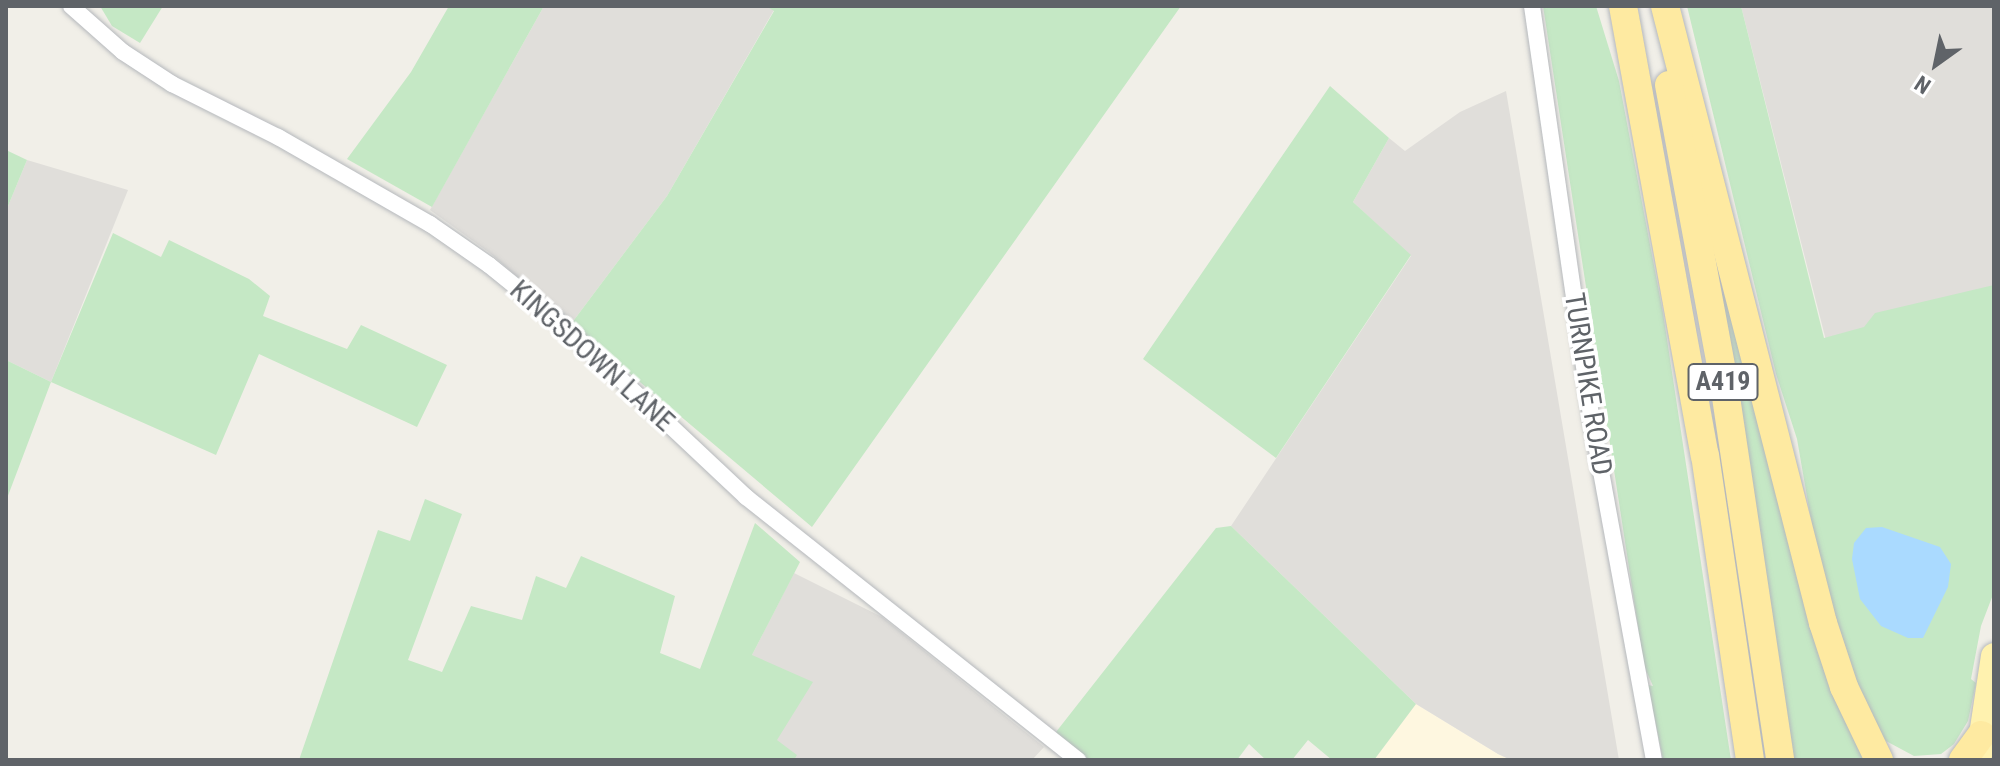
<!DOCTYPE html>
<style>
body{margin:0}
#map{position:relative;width:2000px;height:766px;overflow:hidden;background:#f1efe8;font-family:"Roboto Condensed",sans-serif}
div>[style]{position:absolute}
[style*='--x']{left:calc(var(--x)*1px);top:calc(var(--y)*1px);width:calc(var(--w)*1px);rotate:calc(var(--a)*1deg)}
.commercial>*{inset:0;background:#fef7e0}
.industrial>*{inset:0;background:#e0deda}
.green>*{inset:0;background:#c5e8c5}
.water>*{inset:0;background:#aadaff}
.roads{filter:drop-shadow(0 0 2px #b5b8bc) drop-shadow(0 0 2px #b5b8bc)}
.minor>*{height:16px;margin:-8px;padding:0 8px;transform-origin:8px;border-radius:8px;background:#fff}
.primary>*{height:26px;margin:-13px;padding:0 13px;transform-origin:13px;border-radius:13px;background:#fff2af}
.trunk>*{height:28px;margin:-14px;padding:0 14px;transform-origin:14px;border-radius:14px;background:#feeaa1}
span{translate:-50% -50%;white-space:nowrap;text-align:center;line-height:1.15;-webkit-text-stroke:7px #fff;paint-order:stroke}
.shield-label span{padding:2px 6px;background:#fff;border:2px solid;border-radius:6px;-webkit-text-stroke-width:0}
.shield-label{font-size:26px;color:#5f6368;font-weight:700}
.street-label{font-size:28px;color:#5f6368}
.frame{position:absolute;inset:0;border:8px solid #5f6368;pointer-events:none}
.north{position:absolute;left:1896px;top:24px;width:80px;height:80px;-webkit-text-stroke:6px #fff;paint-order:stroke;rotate:213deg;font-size:22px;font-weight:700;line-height:32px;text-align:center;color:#5f6368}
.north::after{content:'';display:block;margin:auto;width:28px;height:36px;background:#5f6368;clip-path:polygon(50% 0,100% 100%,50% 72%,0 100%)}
</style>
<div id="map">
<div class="commercial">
<div style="clip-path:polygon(1416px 704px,1498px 754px,1511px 760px,1374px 760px)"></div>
</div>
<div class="industrial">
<div style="clip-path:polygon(544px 6px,766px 6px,774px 10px,667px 196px,571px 324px,490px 253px,430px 210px)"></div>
<div style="clip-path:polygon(1741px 6px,1994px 6px,1994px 394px,1834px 372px)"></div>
<div style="clip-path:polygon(1506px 91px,1619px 760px,1511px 760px,1498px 754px,1416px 704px,1231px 526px,1411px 256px,1353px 202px,1389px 138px,1405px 151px,1460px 112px)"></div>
<div style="clip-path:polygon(27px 160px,128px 190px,51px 382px,6px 360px,6px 211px)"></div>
<div style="clip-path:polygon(794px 573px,882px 617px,1044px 747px,1032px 760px,794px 760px,796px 755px,776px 740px,752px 655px)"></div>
</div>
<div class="green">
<div style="clip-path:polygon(100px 6px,163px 6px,140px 43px,112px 26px)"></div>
<div style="clip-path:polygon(449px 6px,544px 6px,432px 207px,347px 159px,411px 72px)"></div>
<div style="clip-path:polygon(766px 6px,1181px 6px,812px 527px,571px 324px,667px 196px,774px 11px)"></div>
<div style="clip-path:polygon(1543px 6px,1596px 6px,1619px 81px,1663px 313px,1731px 760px,1663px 760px,1648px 685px,1653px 686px,1644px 666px)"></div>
<div style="clip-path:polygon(1687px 6px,1741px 6px,1824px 338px,1864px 327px,1875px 313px,1994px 285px,1994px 592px,1981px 626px,1971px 679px,1976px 683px,1968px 721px,1954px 744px,1941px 754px,1914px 756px,1886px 741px,1876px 729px,1846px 658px,1814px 537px,1797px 439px,1776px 374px)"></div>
<div style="clip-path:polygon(1330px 86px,1389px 138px,1353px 202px,1411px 255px,1276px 458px,1143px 359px)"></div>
<div style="clip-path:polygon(6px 150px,27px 160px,6px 211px)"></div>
<div style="clip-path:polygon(113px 233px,161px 257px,169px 240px,249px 279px,270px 296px,263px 316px,347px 349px,361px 325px,447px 365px,417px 427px,259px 354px,216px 455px,51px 382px,6px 501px,6px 360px,51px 382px)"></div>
<div style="clip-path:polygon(1721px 294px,1726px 294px,1867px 760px,1792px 760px)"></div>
<div style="clip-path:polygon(425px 499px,462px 514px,408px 660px,442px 672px,471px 606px,522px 620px,536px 576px,566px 588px,581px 556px,675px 596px,660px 653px,700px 669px,755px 523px,800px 562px,752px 655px,813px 682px,777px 740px,797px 755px,794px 760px,299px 760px,378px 530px,410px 541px)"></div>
<div style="clip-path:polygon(1231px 526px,1416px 704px,1374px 760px,1332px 760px,1308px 740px,1292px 760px,1266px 760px,1249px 744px,1237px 760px,1089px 760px,1056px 732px,1216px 528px)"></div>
</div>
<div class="water">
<div style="clip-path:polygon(1882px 527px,1940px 547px,1951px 564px,1948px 587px,1923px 638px,1908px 638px,1881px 626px,1860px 599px,1852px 559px,1854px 543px,1866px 528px)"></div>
</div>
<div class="roads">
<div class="minor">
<div style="--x:71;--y:6;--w:69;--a:41.5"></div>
<div style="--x:123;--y:52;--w:59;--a:33.1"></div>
<div style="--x:172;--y:84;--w:119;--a:26.6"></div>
<div style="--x:278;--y:137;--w:175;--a:29.8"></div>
<div style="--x:430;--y:224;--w:72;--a:34.8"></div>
<div style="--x:489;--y:265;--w:95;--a:39"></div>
<div style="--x:563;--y:325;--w:251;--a:43.2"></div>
<div style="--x:746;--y:497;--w:424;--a:38.4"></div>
<div style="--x:1532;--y:6;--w:415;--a:81.8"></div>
<div style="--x:1591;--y:417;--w:349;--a:79.6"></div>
</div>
<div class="primary">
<div style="--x:1979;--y:755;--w:100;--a:-81.4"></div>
</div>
<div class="trunk">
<div style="--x:1623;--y:6;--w:456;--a:79.7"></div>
<div style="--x:1705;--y:455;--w:308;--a:81.6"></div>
<div style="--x:1665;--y:6;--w:637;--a:75.64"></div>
<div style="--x:1823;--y:623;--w:67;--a:71.8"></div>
<div style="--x:1844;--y:687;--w:81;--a:64.4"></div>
<div style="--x:1669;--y:85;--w:297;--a:79.5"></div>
<div style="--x:1723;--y:377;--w:387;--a:81.5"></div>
<div style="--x:1963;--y:760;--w:31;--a:-54"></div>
</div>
</div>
<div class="shield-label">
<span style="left:1723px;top:382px">A419</span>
</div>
<div class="street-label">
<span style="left:592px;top:356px;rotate:42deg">KINGSDOWN LANE</span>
<span style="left:1588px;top:384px;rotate:81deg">TURNPIKE ROAD</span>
</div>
<div class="frame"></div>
<div class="north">N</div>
</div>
